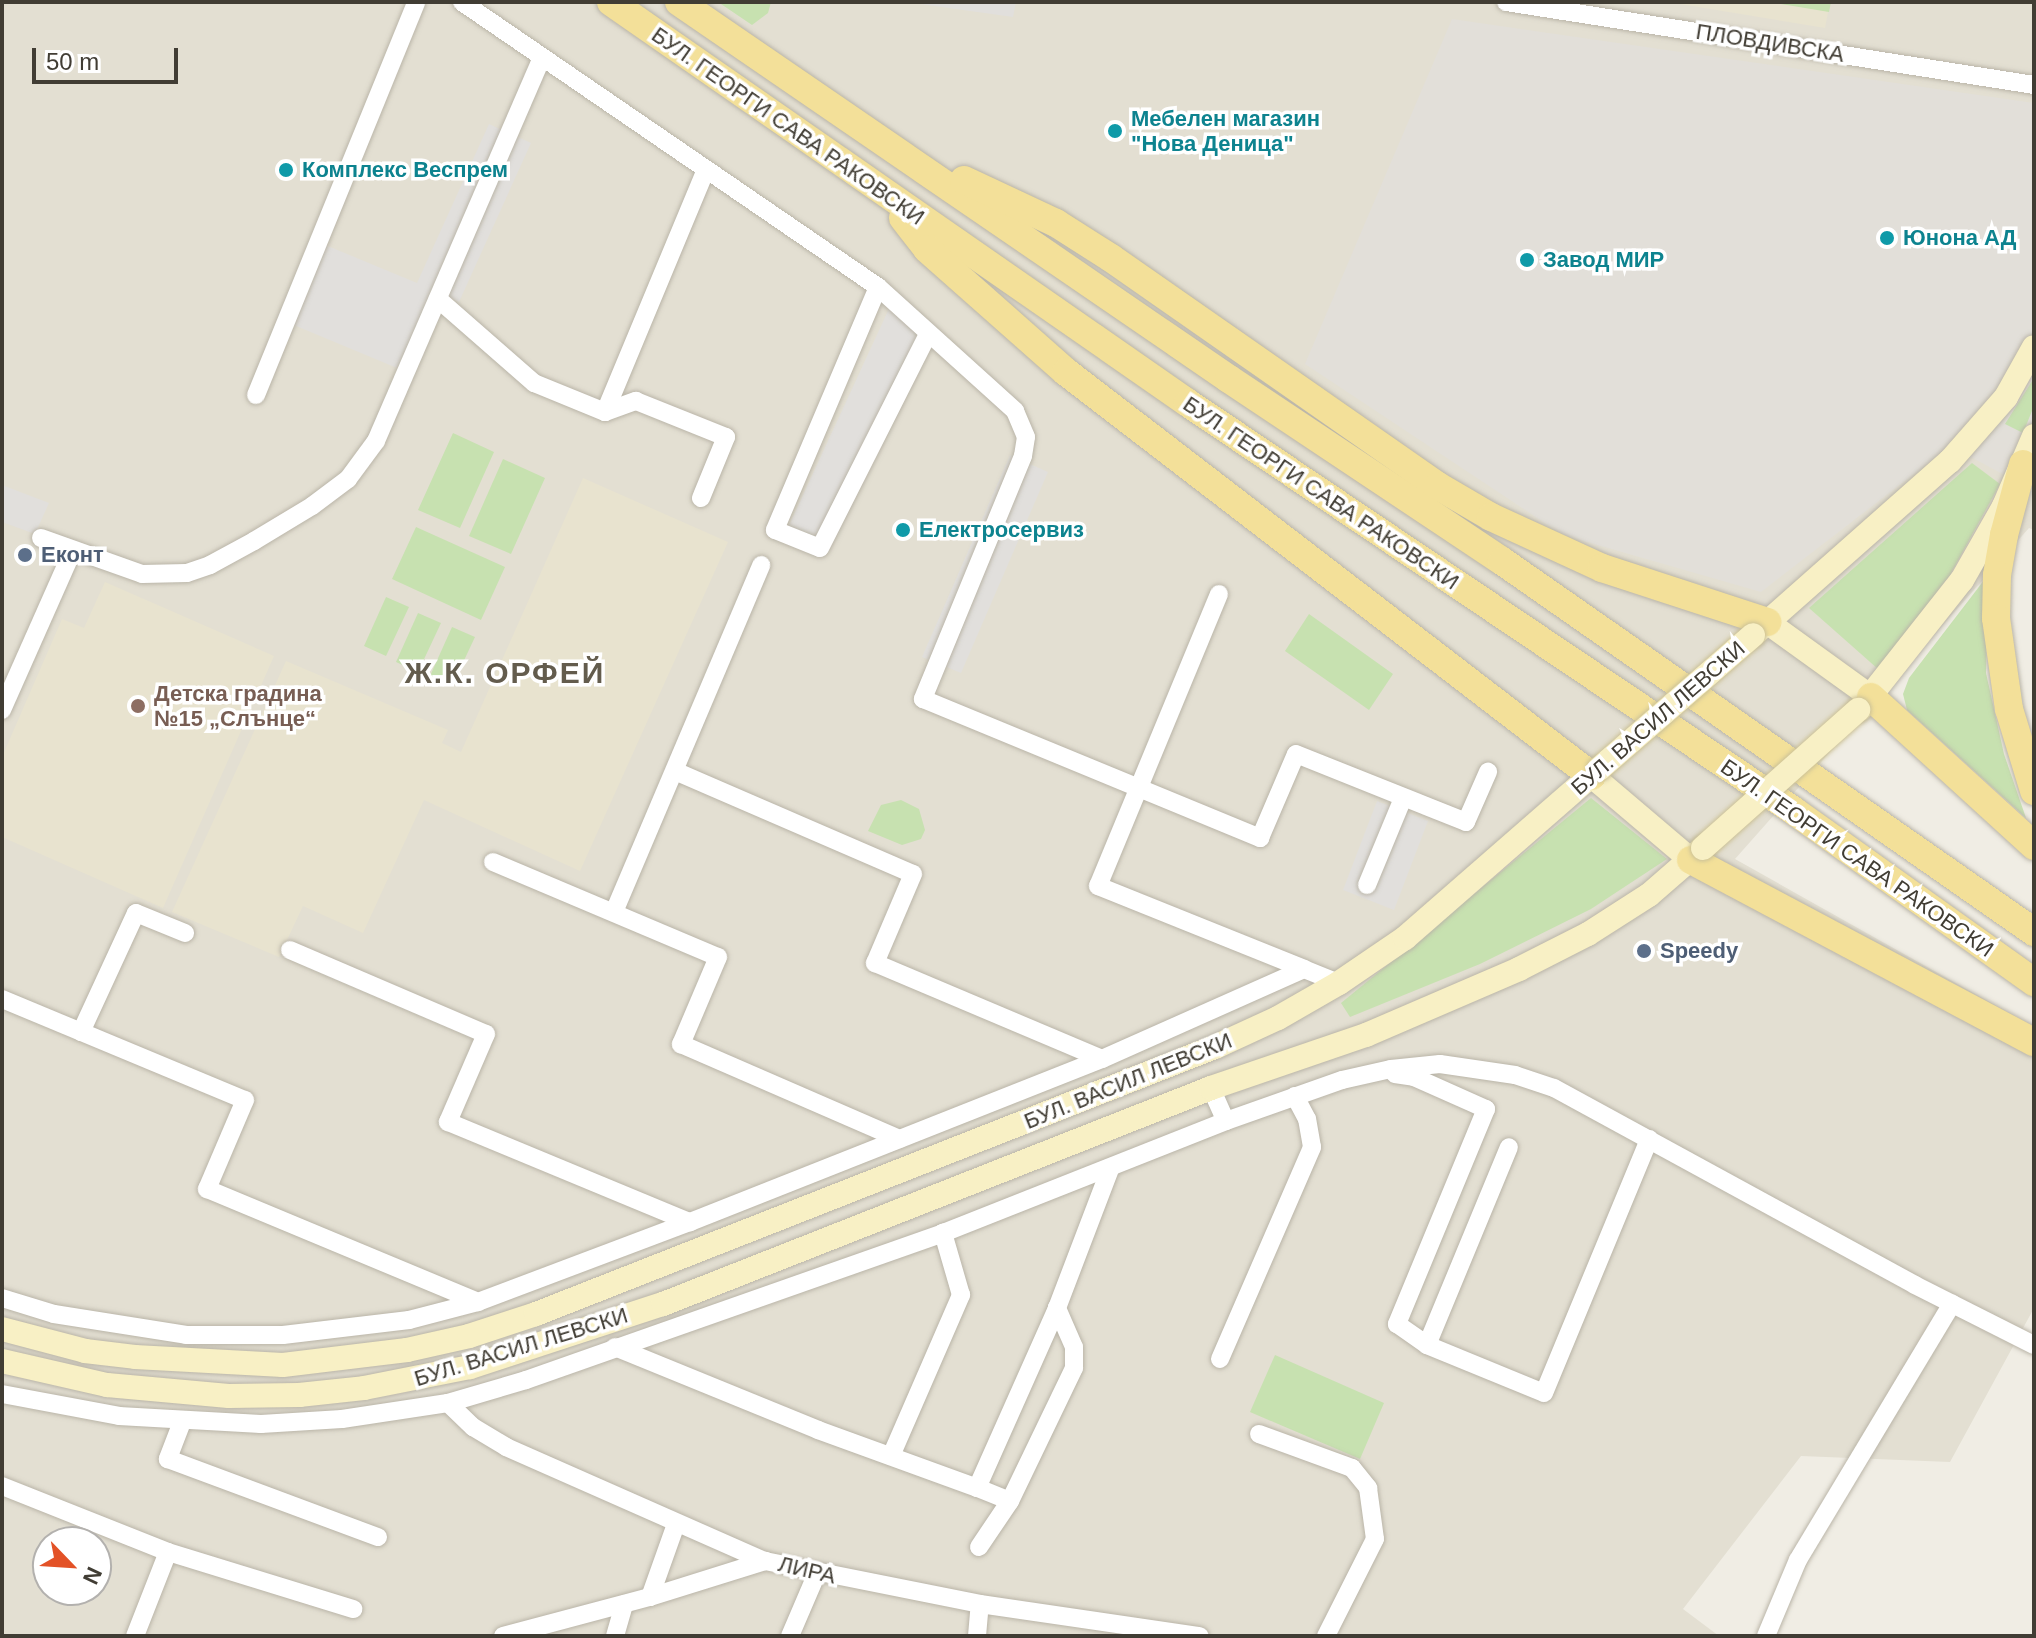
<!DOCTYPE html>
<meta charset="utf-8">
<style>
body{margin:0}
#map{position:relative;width:2036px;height:1638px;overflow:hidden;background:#f0ede4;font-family:Arial,sans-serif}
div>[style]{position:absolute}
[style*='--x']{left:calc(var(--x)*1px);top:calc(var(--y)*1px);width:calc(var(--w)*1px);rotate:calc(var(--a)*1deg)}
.residential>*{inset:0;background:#e3dfd2}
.industrial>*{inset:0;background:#e2dfd9}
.education>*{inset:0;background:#e8e3cf}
.green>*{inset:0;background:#c7e1b0}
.parking>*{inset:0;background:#e1dfdc}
.roads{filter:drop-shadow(0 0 2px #bab5a8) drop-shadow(0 0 2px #bab5a8)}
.street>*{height:18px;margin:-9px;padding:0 9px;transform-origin:9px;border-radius:9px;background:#fff}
.secondary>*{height:24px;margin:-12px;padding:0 12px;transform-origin:12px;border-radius:12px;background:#f8f0c5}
.primary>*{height:28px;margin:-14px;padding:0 14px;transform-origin:14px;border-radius:14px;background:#f3e099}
.bridges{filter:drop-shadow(0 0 2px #cbc197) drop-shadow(0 0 2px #cbc197)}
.secondary-bridge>*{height:24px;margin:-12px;padding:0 12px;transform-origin:12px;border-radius:12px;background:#f8f0c5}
.dots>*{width:22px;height:22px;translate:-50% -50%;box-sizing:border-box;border:4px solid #fff;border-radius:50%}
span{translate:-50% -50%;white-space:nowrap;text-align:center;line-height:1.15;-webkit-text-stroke:7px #fff;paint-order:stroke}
.street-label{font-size:22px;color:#413d34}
.culture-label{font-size:22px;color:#0d838f;font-weight:700}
.left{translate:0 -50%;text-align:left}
.service-label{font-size:22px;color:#4e5e75;font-weight:700}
.education-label{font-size:22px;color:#785e54;font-weight:700}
.district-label{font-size:30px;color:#635c4d;font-weight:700;letter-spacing:2px}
.frame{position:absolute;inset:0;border:4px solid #413d34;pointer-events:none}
.north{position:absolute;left:32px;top:1526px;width:80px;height:80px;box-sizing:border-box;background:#fff;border:2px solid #b3b1ae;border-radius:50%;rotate:115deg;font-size:22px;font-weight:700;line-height:32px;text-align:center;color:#413d34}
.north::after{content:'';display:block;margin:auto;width:28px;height:36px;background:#e35227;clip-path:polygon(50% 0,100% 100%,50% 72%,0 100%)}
.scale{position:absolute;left:32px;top:48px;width:146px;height:36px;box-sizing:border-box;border:4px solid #413d34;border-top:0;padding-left:10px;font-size:24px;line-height:28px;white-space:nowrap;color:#413d34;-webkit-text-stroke:6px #fff;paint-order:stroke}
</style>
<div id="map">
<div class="residential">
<div style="clip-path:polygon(evenodd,2px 2px,2034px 2px,2034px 530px,2029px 528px,1735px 859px,2034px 1027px,2034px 1308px,1950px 1462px,1801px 1456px,1683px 1609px,1719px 1636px,2px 1636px,2px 2px,48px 1542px,96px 1542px,96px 1590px,48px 1590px,48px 1542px)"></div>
</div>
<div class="industrial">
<div style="clip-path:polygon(1452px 19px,2034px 103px,2034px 502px,2031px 489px,1950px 446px,1761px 592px,1563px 535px,1305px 364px)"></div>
</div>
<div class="education">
<div style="clip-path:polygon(1668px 2px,1830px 2px,1825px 28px)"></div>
<div style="clip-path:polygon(583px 478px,728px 542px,580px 871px,424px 800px,363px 933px,303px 906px,279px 957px,172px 912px,286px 661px,448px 730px,442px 743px,461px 752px)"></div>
<div style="clip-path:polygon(105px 582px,274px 656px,163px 908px,2px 837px,2px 757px,62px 619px,84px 628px)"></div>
</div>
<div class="green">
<div style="clip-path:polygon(718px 2px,771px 2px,768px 13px,752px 25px)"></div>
<div style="clip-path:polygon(1769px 2px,1831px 2px,1829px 12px)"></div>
<div style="clip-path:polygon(2034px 378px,2034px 406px,2023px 433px,2005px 424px)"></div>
<div style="clip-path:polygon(453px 433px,494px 452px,460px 528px,418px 510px)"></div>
<div style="clip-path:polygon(503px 459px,545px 478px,511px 554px,469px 536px)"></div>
<div style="clip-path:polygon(1972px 463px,2000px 484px,1950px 575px,1878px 669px,1809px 608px)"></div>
<div style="clip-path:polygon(416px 527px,505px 567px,481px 620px,392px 579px)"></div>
<div style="clip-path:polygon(1988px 575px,1986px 673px,2004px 754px,2026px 818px,1907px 710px,1903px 694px,1909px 678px)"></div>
<div style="clip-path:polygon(386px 597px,409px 607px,386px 656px,364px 646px)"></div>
<div style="clip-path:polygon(418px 613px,441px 623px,418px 672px,396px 662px)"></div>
<div style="clip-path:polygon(1309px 614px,1393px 674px,1369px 710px,1285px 651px)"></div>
<div style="clip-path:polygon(452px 627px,475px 637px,452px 686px,430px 676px)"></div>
<div style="clip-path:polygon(1591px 798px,1667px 859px,1591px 909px,1480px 964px,1350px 1017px,1341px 1003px)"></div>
<div style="clip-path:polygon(901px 800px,919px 809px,925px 830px,921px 839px,902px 845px,868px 831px,881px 805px)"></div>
<div style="clip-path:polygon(1275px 1355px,1384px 1403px,1360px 1459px,1250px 1412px)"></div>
</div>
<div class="parking">
<div style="clip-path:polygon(906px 2px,1016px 2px,1013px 17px)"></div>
<div style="clip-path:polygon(489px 124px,531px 143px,459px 302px,443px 294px,409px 373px,277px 318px,311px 239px,417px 283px)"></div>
<div style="clip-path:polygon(893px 300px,928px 334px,820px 548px,785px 534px)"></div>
<div style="clip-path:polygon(1010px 455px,1048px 472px,961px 673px,922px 657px)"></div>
<div style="clip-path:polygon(2px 485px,49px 503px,35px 534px,2px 522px)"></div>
<div style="clip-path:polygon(1377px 801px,1428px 821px,1394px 910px,1343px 890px)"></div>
</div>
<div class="roads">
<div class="street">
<div style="--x:462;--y:2;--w:504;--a:34.41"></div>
<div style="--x:878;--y:287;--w:185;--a:42.1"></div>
<div style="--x:1015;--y:411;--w:28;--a:67"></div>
<div style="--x:1026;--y:437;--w:19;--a:99"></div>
<div style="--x:1023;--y:456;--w:263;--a:112.4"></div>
<div style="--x:923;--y:699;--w:365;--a:22.4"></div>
<div style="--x:1260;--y:838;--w:91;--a:-66.8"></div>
<div style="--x:1296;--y:754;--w:183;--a:21.8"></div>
<div style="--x:1466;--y:822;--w:55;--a:-66.3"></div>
<div style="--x:1506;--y:2;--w:534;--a:8.93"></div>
<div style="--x:878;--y:287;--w:264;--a:113"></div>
<div style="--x:775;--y:530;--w:48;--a:21.8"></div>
<div style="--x:820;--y:548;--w:240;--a:-63.2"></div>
<div style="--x:438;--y:299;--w:128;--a:41.2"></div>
<div style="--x:534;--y:383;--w:77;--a:22.2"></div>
<div style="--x:605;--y:412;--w:33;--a:-20"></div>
<div style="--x:636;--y:401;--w:97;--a:21.8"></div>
<div style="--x:726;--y:437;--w:66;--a:112.3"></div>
<div style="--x:256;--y:395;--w:424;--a:-67.8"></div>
<div style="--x:605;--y:412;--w:263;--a:-67.4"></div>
<div style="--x:41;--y:538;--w:107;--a:19.6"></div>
<div style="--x:142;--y:574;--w:45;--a:-1.3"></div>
<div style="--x:187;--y:573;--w:24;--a:-19"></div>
<div style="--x:210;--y:565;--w:50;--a:-28.6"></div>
<div style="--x:254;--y:541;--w:68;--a:-31.1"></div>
<div style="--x:312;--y:506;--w:45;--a:-36.9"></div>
<div style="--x:348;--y:479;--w:47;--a:-53.6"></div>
<div style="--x:376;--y:441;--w:417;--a:-66.6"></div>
<div style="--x:1219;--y:594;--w:316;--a:112.5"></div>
<div style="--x:1098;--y:886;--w:222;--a:21.9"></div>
<div style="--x:2;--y:710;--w:175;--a:-66.1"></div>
<div style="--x:675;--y:771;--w:259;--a:23.4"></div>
<div style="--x:913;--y:874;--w:97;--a:113.1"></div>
<div style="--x:875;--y:963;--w:246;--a:22.9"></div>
<div style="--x:493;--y:862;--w:244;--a:22.9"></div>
<div style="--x:718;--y:957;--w:95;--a:113"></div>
<div style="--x:681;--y:1044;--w:238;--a:23.5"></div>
<div style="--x:1367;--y:885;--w:94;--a:-67.5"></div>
<div style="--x:614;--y:912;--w:377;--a:-67"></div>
<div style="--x:290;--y:950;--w:213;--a:23.2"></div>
<div style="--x:486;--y:1034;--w:96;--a:113.4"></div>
<div style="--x:448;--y:1122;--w:262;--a:22.5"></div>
<div style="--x:2;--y:999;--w:263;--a:22.6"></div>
<div style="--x:245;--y:1100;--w:97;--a:113.1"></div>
<div style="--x:207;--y:1189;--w:294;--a:22.6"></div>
<div style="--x:81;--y:1032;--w:131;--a:-65.2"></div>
<div style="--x:136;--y:913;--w:53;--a:22.2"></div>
<div style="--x:1395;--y:1074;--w:19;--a:9"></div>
<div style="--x:1414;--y:1077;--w:79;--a:24"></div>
<div style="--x:1486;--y:1109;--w:233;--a:112.5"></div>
<div style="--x:1397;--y:1324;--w:37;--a:35"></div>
<div style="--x:1427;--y:1345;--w:126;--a:22.3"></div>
<div style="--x:1544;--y:1393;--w:275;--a:-67.5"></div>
<div style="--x:1211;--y:1088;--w:36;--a:66"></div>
<div style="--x:2;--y:1298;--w:54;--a:17.1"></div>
<div style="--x:54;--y:1314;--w:134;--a:9"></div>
<div style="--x:186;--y:1335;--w:97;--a:0"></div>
<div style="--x:283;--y:1335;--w:127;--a:-6.8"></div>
<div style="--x:409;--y:1320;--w:71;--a:-14.6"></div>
<div style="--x:478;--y:1302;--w:227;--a:-20.7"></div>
<div style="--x:690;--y:1222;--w:443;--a:-21.6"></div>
<div style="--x:1102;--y:1059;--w:221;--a:-24"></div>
<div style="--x:1304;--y:969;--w:38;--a:22"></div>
<div style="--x:1427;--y:1345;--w:214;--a:-67.5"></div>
<div style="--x:615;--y:1347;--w:219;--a:22.2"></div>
<div style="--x:818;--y:1430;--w:169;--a:20"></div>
<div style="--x:1220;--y:1359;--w:231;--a:-66.5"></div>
<div style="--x:1312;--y:1147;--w:28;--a:-100"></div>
<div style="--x:1307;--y:1119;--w:26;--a:-118"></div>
<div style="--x:2;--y:1394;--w:119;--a:10.6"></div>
<div style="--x:119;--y:1416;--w:142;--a:3.2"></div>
<div style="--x:261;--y:1424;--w:81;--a:-3.5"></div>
<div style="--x:342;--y:1419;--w:107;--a:-8.6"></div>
<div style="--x:448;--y:1403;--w:81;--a:-16.4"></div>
<div style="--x:526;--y:1380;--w:442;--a:-19.4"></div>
<div style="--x:943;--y:1233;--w:304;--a:-21.6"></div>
<div style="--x:1226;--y:1121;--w:123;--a:-19.5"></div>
<div style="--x:1342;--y:1080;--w:50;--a:-12.7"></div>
<div style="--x:1391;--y:1069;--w:49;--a:-5.8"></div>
<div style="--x:1440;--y:1064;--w:76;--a:8.3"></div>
<div style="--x:1515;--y:1075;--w:41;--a:18.4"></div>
<div style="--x:1554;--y:1088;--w:411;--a:28.6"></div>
<div style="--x:1915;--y:1285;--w:133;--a:26.8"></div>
<div style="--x:448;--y:1403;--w:35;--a:44"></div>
<div style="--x:473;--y:1427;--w:39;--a:31"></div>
<div style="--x:506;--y:1447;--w:283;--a:23.8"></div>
<div style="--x:765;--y:1561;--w:219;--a:11.3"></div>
<div style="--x:980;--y:1604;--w:222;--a:8.3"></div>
<div style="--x:182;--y:1422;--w:40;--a:111"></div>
<div style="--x:168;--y:1459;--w:224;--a:20.4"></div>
<div style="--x:1259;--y:1434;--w:99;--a:20.1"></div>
<div style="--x:1352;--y:1468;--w:26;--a:51"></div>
<div style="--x:1368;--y:1488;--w:51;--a:82.2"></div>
<div style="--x:1375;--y:1539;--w:109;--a:116.8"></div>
<div style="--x:891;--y:1456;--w:176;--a:-66.5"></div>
<div style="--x:961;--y:1295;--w:65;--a:-106.2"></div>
<div style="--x:2;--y:1486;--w:179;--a:21.7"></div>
<div style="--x:168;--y:1552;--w:194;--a:17.1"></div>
<div style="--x:1010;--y:1501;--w:35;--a:-158"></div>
<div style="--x:977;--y:1488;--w:197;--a:-66"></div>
<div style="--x:1057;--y:1308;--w:149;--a:-69.1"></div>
<div style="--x:979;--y:1547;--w:55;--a:-56"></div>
<div style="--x:1010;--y:1501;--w:148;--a:-64.3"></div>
<div style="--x:1074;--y:1368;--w:21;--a:-90"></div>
<div style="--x:1074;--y:1347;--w:43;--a:-113.6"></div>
<div style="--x:650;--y:1597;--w:77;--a:-70.4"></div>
<div style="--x:135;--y:1636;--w:90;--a:-68.6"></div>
<div style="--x:503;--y:1636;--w:152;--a:-14.9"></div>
<div style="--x:650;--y:1597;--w:121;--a:-17.4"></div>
<div style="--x:615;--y:1636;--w:33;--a:-74"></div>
<div style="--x:790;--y:1636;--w:69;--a:-66.8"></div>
<div style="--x:977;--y:1636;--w:32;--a:-85"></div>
<div style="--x:1766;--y:1636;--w:82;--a:-67.2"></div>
<div style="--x:1798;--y:1560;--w:299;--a:-59"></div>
</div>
<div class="secondary">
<div style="--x:1767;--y:622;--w:128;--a:35.8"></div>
<div style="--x:1753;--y:635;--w:263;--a:-41.5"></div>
<div style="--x:1950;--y:461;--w:85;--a:-48.8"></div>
<div style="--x:2006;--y:397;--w:57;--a:-60.8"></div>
<div style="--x:1860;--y:709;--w:164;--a:-51.7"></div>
<div style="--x:1962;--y:580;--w:85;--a:-60.4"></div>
<div style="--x:2004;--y:506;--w:76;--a:-66.8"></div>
<div style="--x:1592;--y:776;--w:130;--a:40.3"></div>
<div style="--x:2;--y:1329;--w:86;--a:14.8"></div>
<div style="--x:85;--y:1351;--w:50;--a:6.8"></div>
<div style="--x:135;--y:1357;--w:148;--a:3.1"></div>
<div style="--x:283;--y:1365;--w:125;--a:-6.9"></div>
<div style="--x:407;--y:1350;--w:64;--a:-12.7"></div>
<div style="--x:469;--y:1336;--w:71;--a:-18.2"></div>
<div style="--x:536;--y:1314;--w:730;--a:-21.47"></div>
<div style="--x:1215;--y:1047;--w:69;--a:-24.7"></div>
<div style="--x:1278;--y:1018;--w:70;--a:-29.8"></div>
<div style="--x:1339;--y:983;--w:80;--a:-34.3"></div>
<div style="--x:1405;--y:938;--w:257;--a:-41.1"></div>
<div style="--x:2;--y:1361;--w:108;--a:12.9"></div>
<div style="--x:107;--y:1385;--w:122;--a:5.2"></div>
<div style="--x:229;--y:1396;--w:70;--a:-0.8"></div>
<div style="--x:299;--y:1395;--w:65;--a:-6.1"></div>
<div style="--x:364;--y:1388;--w:108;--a:-11.2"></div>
<div style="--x:470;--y:1367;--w:203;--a:-18.1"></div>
<div style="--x:663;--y:1304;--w:589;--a:-21.51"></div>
<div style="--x:1211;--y:1088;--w:164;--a:-18.9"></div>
<div style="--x:1366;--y:1035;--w:167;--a:-23.3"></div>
<div style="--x:1519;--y:969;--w:77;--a:-26.9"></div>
<div style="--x:1588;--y:934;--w:72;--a:-32.6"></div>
<div style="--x:1649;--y:895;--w:72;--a:-41"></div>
</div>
<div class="primary">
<div style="--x:611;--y:2;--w:703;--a:34.8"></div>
<div style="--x:1188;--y:403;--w:731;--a:33.95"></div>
<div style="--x:1794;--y:811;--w:295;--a:35.5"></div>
<div style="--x:679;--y:2;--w:667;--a:34.43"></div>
<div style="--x:1229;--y:379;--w:328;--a:33.7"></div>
<div style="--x:1502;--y:561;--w:649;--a:34.89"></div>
<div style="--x:964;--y:180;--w:102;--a:25.1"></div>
<div style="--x:1056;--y:223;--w:65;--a:32.5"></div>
<div style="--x:1111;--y:258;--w:399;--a:34.9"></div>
<div style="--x:1438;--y:486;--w:61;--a:30.3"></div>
<div style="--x:1491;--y:517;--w:122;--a:24.7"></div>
<div style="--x:1602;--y:568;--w:174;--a:18.1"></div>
<div style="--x:903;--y:218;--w:39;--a:52"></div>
<div style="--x:927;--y:249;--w:186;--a:41.5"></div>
<div style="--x:1066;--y:372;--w:663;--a:37.53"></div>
<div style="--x:2023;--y:464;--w:73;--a:105"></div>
<div style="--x:2004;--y:535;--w:41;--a:99.9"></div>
<div style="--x:1997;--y:575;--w:43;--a:91.3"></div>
<div style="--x:1996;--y:618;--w:92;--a:81.9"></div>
<div style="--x:2009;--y:709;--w:86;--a:73"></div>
<div style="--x:1871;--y:697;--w:221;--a:42.4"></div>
<div style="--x:1691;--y:860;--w:388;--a:28"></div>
</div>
</div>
<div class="bridges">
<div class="secondary-bridge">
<div style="--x:1599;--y:769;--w:204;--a:-41"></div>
<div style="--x:1703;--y:848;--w:208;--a:-41.7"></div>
</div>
</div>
<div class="dots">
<div style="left:1115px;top:131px;background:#0f9aa8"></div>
<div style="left:286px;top:170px;background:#0f9aa8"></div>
<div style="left:1887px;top:238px;background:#0f9aa8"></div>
<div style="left:1527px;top:260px;background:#0f9aa8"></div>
<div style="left:903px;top:530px;background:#0f9aa8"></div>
<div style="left:25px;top:555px;background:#5c6f8a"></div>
<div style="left:138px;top:706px;background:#8d6e63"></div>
<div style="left:1644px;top:951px;background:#5c6f8a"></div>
</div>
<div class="street-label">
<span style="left:1770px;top:43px;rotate:9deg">ПЛОВДИВСКА</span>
<span style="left:788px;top:126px;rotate:35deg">БУЛ. ГЕОРГИ САВА РАКОВСКИ</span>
<span style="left:1321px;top:493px;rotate:34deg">БУЛ. ГЕОРГИ САВА РАКОВСКИ</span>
<span style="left:1658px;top:718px;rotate:-41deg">БУЛ. ВАСИЛ ЛЕВСКИ</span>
<span style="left:1857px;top:858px;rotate:35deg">БУЛ. ГЕОРГИ САВА РАКОВСКИ</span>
<span style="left:1128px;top:1081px;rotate:-22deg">БУЛ. ВАСИЛ ЛЕВСКИ</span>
<span style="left:521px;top:1347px;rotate:-17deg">БУЛ. ВАСИЛ ЛЕВСКИ</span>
<span style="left:807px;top:1570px;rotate:13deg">ЛИРА</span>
</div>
<div class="culture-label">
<span class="left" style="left:1131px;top:131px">Мебелен магазин<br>"Нова Деница"</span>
<span class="left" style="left:302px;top:170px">Комплекс Веспрем</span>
<span class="left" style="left:1903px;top:238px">Юнона АД</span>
<span class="left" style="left:1543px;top:260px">Завод МИР</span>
<span class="left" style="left:919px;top:530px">Електросервиз</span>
</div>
<div class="service-label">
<span class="left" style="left:41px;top:555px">Еконт</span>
<span class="left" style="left:1660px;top:951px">Speedy</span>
</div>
<div class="education-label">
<span class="left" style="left:154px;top:706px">Детска градина<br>№15 „Слънце“</span>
</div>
<div class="district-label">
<span style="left:505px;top:673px">Ж.К. ОРФЕЙ</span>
</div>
<div class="frame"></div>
<div class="north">N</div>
<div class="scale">50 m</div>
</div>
